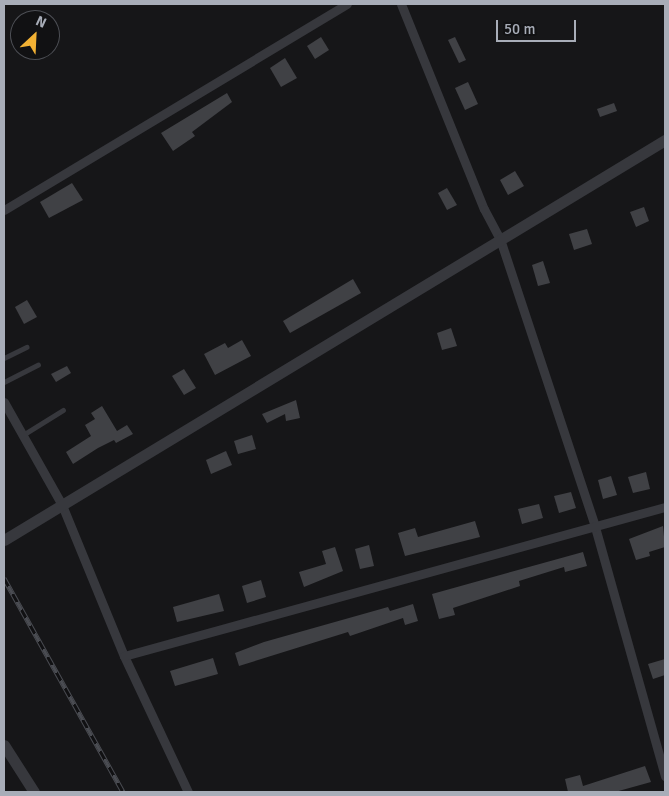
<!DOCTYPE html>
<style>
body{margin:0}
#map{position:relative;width:669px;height:796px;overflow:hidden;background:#161618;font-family:Signika,sans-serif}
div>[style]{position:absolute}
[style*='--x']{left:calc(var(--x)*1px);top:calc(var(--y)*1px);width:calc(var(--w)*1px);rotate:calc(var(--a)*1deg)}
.building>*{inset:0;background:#404145}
.service>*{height:4.5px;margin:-2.25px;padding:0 2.25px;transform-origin:2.25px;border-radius:2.25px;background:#37383d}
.minor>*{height:9px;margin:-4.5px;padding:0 4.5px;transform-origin:4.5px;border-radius:4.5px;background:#37383d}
.tertiary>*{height:11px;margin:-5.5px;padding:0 5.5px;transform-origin:5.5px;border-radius:5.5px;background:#37383d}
.rail>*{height:5px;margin-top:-2.5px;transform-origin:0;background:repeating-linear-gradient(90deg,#111113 0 9px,#4a4c52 0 18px);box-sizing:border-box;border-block:1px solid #4a4c52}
span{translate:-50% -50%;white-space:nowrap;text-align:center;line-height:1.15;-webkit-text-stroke:5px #111113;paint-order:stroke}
.frame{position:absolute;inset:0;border:5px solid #a8adb8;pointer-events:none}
.north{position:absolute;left:10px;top:10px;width:50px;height:50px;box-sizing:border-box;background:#111113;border:1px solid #4d4f55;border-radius:50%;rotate:25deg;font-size:14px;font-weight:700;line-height:20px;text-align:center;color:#a8adb8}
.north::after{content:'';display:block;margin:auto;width:18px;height:22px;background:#f2b134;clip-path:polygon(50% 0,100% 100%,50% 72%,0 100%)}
.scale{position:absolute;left:496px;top:20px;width:80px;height:22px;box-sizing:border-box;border:2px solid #a8adb8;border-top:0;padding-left:6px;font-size:15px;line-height:18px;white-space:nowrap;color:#a8adb8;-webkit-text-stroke:4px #111113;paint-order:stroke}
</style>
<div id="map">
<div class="building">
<div style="clip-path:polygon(321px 37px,329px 50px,315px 59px,307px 46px)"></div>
<div style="clip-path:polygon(455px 37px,466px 60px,459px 63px,448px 40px)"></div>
<div style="clip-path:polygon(285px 58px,297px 78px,281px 87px,270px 68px)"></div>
<div style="clip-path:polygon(468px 82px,478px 104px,465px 110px,455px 88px)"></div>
<div style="clip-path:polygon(227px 93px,232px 102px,192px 132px,195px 136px,173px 151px,161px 133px)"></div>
<div style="clip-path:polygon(614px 103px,617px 111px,600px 117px,597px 109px)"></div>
<div style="clip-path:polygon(515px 171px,524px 186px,508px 195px,500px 180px)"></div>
<div style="clip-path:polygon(72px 183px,83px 200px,49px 218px,40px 202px)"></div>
<div style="clip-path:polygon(447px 188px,457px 205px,447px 210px,438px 193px)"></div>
<div style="clip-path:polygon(644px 207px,649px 221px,636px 227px,630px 212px)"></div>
<div style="clip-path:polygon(587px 229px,592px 244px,574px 250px,569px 234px)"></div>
<div style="clip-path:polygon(543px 261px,550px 283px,538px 286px,532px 265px)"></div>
<div style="clip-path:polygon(353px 279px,361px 293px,290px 333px,283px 321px)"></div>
<div style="clip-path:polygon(27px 300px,37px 317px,24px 324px,15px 307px)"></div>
<div style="clip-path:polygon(451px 328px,457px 346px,442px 350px,437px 333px)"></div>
<div style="clip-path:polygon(242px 340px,251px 356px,215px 375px,204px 354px,225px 343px,228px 348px)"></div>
<div style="clip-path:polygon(67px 366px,71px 373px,56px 382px,51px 374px)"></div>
<div style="clip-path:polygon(184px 369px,196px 388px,184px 395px,172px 376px)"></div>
<div style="clip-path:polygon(296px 400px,300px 418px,286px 421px,285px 414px,267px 423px,262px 414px)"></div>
<div style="clip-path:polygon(102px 406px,117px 431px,127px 425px,133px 434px,116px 443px,114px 440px,98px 448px,73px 464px,66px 452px,91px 436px,85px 425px,95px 419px,91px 413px)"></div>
<div style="clip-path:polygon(252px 435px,256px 449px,238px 454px,234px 441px)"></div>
<div style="clip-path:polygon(226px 451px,232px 465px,211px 474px,206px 460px)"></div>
<div style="clip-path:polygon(646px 472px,650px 489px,633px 493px,628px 477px)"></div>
<div style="clip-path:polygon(611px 476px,617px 495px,603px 499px,598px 480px)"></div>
<div style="clip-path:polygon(571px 492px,576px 508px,559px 513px,554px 496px)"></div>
<div style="clip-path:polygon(539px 504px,543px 518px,522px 524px,518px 509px)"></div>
<div style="clip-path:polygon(475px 521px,480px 537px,405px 556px,398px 533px,415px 528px,418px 537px)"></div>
<div style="clip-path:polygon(663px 526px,665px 547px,649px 552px,650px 556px,636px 560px,629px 539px)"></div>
<div style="clip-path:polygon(369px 545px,374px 566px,360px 569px,355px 549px)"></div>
<div style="clip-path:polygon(335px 547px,343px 571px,304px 587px,299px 572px,326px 564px,322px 551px)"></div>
<div style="clip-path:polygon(583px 552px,587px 566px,565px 572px,564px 567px,519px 581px,520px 586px,453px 608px,455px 615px,439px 619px,432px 594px)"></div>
<div style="clip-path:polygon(261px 580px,266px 597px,247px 603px,242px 586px)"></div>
<div style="clip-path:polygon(219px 594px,224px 611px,177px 622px,173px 607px)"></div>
<div style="clip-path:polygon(413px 604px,418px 621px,405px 625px,403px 618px,350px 636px,348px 632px,239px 666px,235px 653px,264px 642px,388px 607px,390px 611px)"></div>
<div style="clip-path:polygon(213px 658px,218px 674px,175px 686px,170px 671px)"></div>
<div style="clip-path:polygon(665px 659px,665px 675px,653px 679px,648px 664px)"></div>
<div style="clip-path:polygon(645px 766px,651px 782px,615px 792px,568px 792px,565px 779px,580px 775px,583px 786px)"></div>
</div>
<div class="service">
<div style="--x:4;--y:358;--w:25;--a:-26"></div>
<div style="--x:4;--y:382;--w:38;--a:-27"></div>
<div style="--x:23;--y:435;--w:47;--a:-32"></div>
</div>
<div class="minor">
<div style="--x:401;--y:4;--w:221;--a:68"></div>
<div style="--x:484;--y:209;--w:34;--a:62"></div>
<div style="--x:500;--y:239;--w:303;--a:71.7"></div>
<div style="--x:595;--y:527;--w:259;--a:74.3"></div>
<div style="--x:4;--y:210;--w:400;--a:-31"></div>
<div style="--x:4;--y:402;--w:118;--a:60.6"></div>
<div style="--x:62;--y:505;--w:163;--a:67.7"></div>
<div style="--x:124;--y:656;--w:150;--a:64.8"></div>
<div style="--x:124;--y:656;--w:561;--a:-15.4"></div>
</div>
<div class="tertiary">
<div style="--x:4;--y:540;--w:773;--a:-31.18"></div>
<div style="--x:4;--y:745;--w:56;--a:57.4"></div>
</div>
<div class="rail">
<div style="--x:4;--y:578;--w:245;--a:60.9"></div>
</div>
<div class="frame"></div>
<div class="north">N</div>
<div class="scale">50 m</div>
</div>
